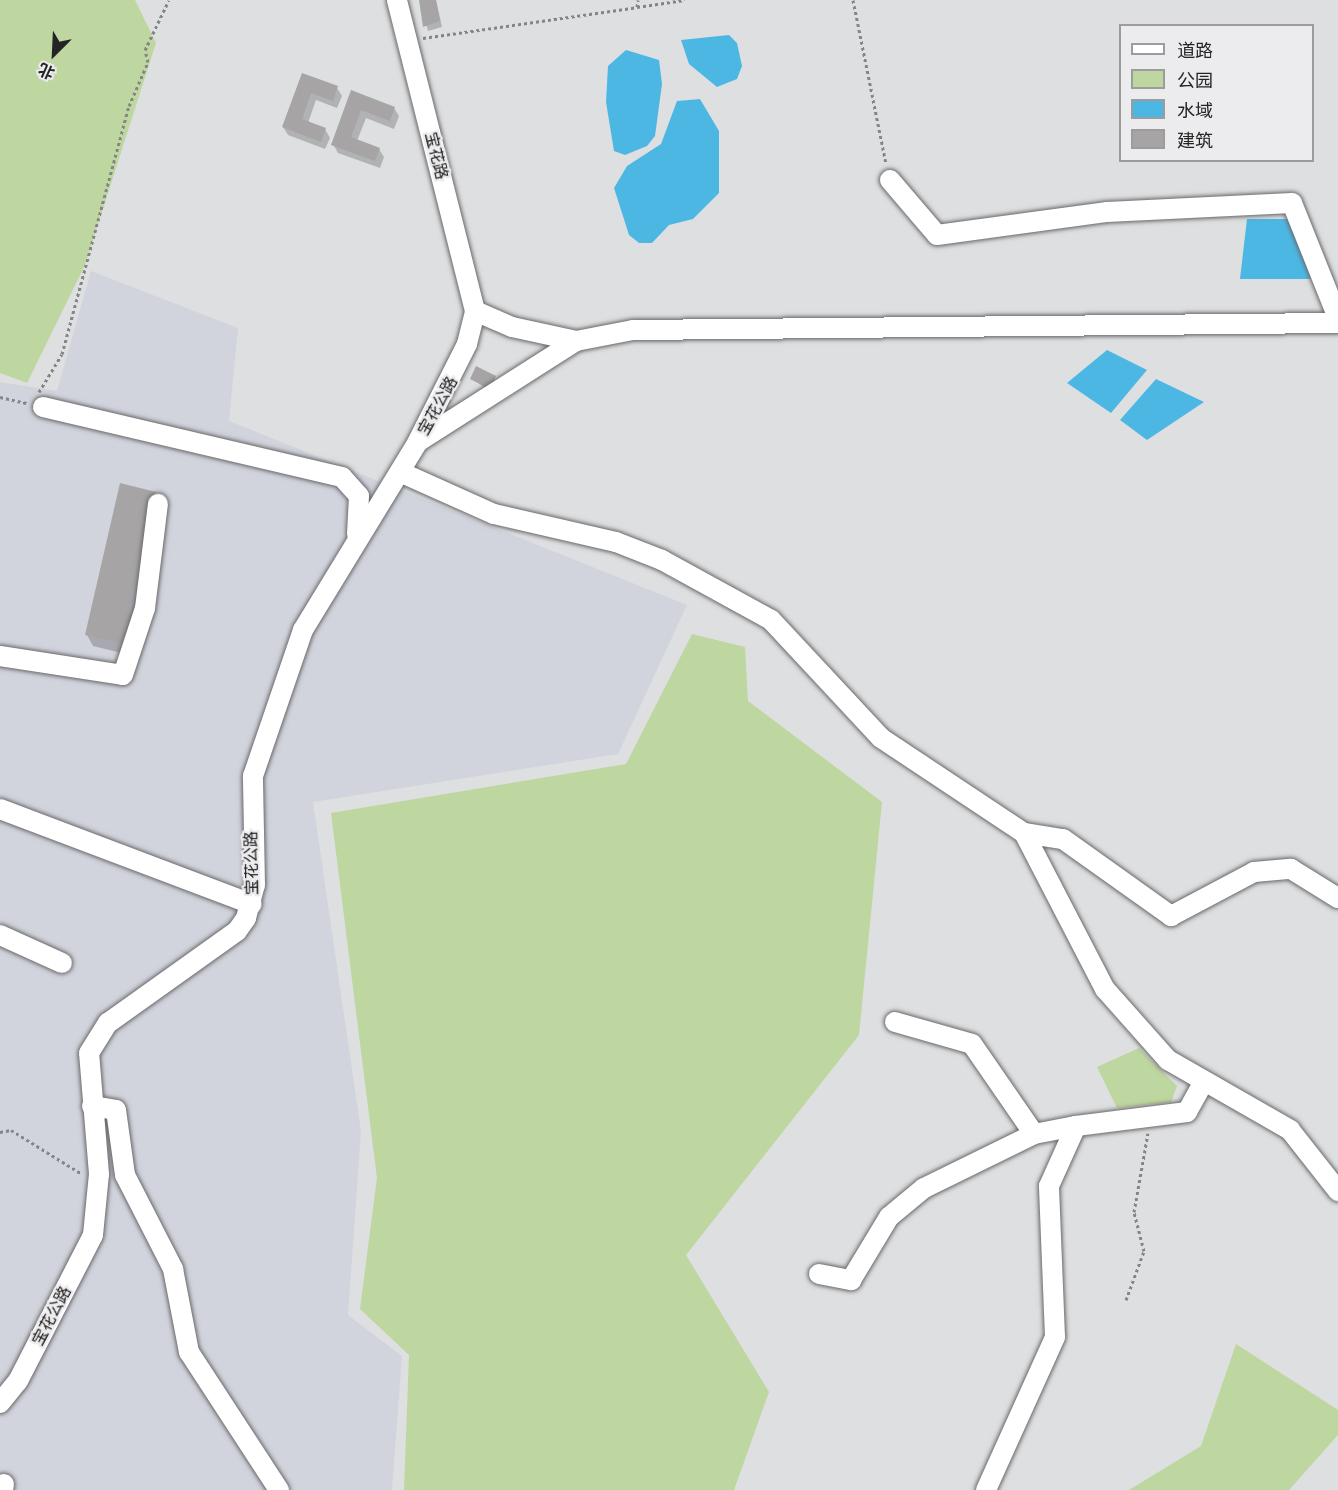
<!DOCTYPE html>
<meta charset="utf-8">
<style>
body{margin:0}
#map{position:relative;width:1338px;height:1490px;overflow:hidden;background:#dedfe1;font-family:"DejaVu Sans","Noto Sans SC",sans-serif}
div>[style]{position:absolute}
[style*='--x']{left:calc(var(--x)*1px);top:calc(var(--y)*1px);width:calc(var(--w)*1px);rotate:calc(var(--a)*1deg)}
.built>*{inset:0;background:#d2d4dd}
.green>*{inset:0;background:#bed69f}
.water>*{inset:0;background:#4db7e4}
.shadow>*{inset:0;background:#0003}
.building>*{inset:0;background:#a6a4a5}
.path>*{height:3px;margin-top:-1.5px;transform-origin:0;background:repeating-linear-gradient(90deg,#858586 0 3px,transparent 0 6px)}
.roads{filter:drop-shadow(0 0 2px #69696b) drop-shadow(0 0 2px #69696b)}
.minor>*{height:20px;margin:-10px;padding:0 10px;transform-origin:10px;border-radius:10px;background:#fff}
span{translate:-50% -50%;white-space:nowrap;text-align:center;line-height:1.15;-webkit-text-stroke:4.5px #ececee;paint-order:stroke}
.street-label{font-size:16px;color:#242424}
.legend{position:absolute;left:1119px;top:24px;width:195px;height:138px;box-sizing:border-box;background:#ececee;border:2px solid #9c9c9d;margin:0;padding:8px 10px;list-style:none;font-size:18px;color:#242424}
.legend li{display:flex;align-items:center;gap:12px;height:30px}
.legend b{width:30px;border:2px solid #9c9c9d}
.north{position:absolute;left:24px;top:24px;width:60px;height:60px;-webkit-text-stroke:4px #ececee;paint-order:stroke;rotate:204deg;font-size:16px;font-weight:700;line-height:24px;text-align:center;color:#242424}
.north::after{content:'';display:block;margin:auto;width:21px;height:27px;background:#242424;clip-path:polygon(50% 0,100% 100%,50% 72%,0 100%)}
</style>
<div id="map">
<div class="built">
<div style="clip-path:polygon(91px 271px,238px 328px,229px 421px,687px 605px,618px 754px,313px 802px,361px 1131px,348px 1315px,402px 1356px,392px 1490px,0 1490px,0 382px,57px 391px)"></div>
</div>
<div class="green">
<div style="clip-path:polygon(0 0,135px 0,156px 43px,85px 265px,27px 383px,0 373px)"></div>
<div style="clip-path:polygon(692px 634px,745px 647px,748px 701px,882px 802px,859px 1035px,686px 1255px,769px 1392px,734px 1490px,404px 1490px,409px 1355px,360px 1309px,377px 1178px,331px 813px,626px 764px)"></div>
<div style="clip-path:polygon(1139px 1048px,1177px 1086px,1171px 1102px,1117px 1108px,1097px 1067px)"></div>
<div style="clip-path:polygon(1236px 1344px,1338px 1410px,1338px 1435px,1289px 1490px,1129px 1490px,1201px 1446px)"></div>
</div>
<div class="water">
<div style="clip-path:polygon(729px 35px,737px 43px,742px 66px,737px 79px,717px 87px,689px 64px,681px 40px)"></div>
<div style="clip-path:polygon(626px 50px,659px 60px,662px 84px,655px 136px,647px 146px,625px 155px,614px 151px,606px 102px,608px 66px)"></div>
<div style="clip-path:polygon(700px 99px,719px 131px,719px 193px,693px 219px,669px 225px,652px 243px,639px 243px,629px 235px,614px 188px,627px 166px,661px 144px,677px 101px)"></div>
<div style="clip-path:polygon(1247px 219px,1291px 219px,1311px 279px,1240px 279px)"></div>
<div style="clip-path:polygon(1107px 350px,1147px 370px,1111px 413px,1067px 383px)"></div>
<div style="clip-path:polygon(1156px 379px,1204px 402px,1147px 440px,1120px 420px)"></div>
</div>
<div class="shadow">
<div style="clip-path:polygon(420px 0,436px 0,442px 27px,428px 31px)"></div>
<div style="clip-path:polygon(303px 75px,337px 88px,342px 96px,337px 108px,316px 100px,308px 123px,325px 129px,330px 138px,325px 149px,288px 135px,283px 127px)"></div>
<div style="clip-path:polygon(352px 92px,394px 108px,399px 116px,394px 129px,366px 118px,357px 141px,379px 149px,384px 157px,380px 168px,338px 153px,333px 144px)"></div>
<div style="clip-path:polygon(495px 377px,493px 393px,472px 379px)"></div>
<div style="clip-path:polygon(155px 493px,162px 504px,134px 656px,93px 646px,87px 635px)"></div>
</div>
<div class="building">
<div style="clip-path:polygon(419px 0,436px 0,440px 21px,423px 27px)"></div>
<div style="clip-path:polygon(302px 73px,338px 86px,333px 101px,311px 93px,302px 119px,326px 128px,321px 142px,282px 127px)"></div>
<div style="clip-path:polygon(351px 90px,395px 107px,390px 121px,361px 110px,351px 137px,380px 148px,375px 161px,331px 145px)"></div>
<div style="clip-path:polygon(476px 366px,496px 376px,490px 389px,470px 379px)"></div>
<div style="clip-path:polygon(120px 483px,156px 492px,128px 612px,135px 614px,128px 645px,85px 635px)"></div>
</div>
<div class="path">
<div style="--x:853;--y:0;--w:167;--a:78.6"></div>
<div style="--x:637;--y:7;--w:48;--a:-8.5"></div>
<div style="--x:423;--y:38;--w:216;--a:-8.2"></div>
<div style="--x:637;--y:7;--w:7;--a:-82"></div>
<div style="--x:39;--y:392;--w:44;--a:-58.8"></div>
<div style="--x:62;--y:354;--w:257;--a:-74.9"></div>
<div style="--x:129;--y:106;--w:48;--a:-66.6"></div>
<div style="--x:148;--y:62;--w:12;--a:-104"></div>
<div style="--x:145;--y:50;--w:55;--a:-64.4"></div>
<div style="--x:0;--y:397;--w:28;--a:13"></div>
<div style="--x:0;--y:1132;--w:11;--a:-10"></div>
<div style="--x:11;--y:1130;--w:84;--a:31.8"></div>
<div style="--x:1126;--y:1300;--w:52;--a:-69.8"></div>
<div style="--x:1144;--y:1251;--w:40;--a:-104.4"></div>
<div style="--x:1134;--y:1212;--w:80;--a:-80"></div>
</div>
<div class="roads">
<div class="minor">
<div style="--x:890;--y:180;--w:72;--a:49.5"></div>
<div style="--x:937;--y:235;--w:172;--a:-7.7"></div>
<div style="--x:1107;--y:212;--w:185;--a:-2.8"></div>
<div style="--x:1292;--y:203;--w:124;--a:68.2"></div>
<div style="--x:475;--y:311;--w:40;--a:23.4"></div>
<div style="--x:512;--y:327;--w:66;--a:12.3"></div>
<div style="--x:576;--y:341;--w:58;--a:-10.9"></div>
<div style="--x:633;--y:330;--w:705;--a:-0.57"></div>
<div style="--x:43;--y:407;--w:307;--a:13.2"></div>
<div style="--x:342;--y:477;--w:25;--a:48"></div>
<div style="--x:359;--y:496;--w:38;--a:93"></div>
<div style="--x:419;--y:441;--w:186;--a:-32.5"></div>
<div style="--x:400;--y:472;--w:103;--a:24.1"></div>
<div style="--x:494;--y:514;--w:125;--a:12.9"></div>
<div style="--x:616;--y:542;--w:49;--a:21.4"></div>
<div style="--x:662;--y:560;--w:124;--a:28.8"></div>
<div style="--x:771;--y:620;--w:161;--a:47"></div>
<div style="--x:881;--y:738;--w:172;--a:33.6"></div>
<div style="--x:1024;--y:833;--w:176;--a:62.6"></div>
<div style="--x:1105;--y:989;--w:95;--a:48.4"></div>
<div style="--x:1168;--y:1060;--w:141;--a:29.8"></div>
<div style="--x:1290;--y:1130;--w:78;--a:51.8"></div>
<div style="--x:0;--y:656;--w:124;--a:8.8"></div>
<div style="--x:123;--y:675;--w:71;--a:-71.8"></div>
<div style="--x:145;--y:608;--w:105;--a:-82.9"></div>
<div style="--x:0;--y:809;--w:269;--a:20.7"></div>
<div style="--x:1024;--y:833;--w:39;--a:9"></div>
<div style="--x:1063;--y:839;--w:133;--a:35.5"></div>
<div style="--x:1171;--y:916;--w:94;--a:-27.9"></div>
<div style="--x:1254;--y:872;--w:37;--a:-5"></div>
<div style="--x:1291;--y:869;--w:55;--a:31.7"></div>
<div style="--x:0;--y:935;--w:68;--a:24.3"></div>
<div style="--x:895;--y:1022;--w:80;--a:15.9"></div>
<div style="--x:972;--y:1044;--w:109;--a:55.4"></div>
<div style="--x:1034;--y:1134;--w:43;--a:-10.8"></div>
<div style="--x:92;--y:1106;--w:24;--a:9"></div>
<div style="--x:116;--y:1110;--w:66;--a:82.1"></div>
<div style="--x:125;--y:1175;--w:106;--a:62.9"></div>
<div style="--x:173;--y:1269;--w:85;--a:79.1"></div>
<div style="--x:189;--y:1352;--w:165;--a:56.9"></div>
<div style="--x:819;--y:1274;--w:33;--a:11"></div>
<div style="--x:851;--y:1280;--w:74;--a:-58.9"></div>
<div style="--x:889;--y:1217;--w:45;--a:-39.6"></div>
<div style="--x:924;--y:1188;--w:123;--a:-26.1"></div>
<div style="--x:0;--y:1403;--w:28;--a:-51"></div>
<div style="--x:18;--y:1381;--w:164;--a:-62.8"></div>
<div style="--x:93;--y:1235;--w:61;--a:-84.4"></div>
<div style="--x:99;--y:1174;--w:121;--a:-94.7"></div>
<div style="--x:89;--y:1053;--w:36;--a:-58"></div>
<div style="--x:108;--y:1023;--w:158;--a:-35.5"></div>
<div style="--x:237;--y:931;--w:16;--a:-55"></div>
<div style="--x:246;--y:918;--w:34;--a:-75"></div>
<div style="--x:255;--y:885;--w:109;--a:-91.1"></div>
<div style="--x:253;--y:776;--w:154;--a:-71.1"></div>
<div style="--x:303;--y:630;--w:219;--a:-58.6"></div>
<div style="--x:417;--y:443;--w:111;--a:-63.2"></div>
<div style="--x:467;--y:344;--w:34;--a:-76"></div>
<div style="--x:475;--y:311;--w:321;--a:-104.1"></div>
<div style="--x:3;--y:1490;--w:6;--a:-81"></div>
<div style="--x:986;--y:1490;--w:168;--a:-65.7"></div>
<div style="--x:1055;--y:1337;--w:151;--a:-92.3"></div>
<div style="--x:1049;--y:1186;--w:66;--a:-65.8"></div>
<div style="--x:1076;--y:1126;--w:112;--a:-7.2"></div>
<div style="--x:1187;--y:1112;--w:35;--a:-61"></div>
</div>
</div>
<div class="street-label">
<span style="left:436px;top:156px;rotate:76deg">宝花路</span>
<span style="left:438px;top:406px;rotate:-61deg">宝花公路</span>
<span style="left:252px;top:863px;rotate:-91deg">宝花公路</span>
<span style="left:52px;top:1316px;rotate:-62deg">宝花公路</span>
</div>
<ul class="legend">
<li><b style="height:8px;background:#fff"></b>道路</li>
<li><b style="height:16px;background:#bed69f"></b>公园</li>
<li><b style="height:16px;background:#4db7e4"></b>水域</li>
<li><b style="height:16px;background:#a6a4a5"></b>建筑</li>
</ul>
<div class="north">北</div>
</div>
